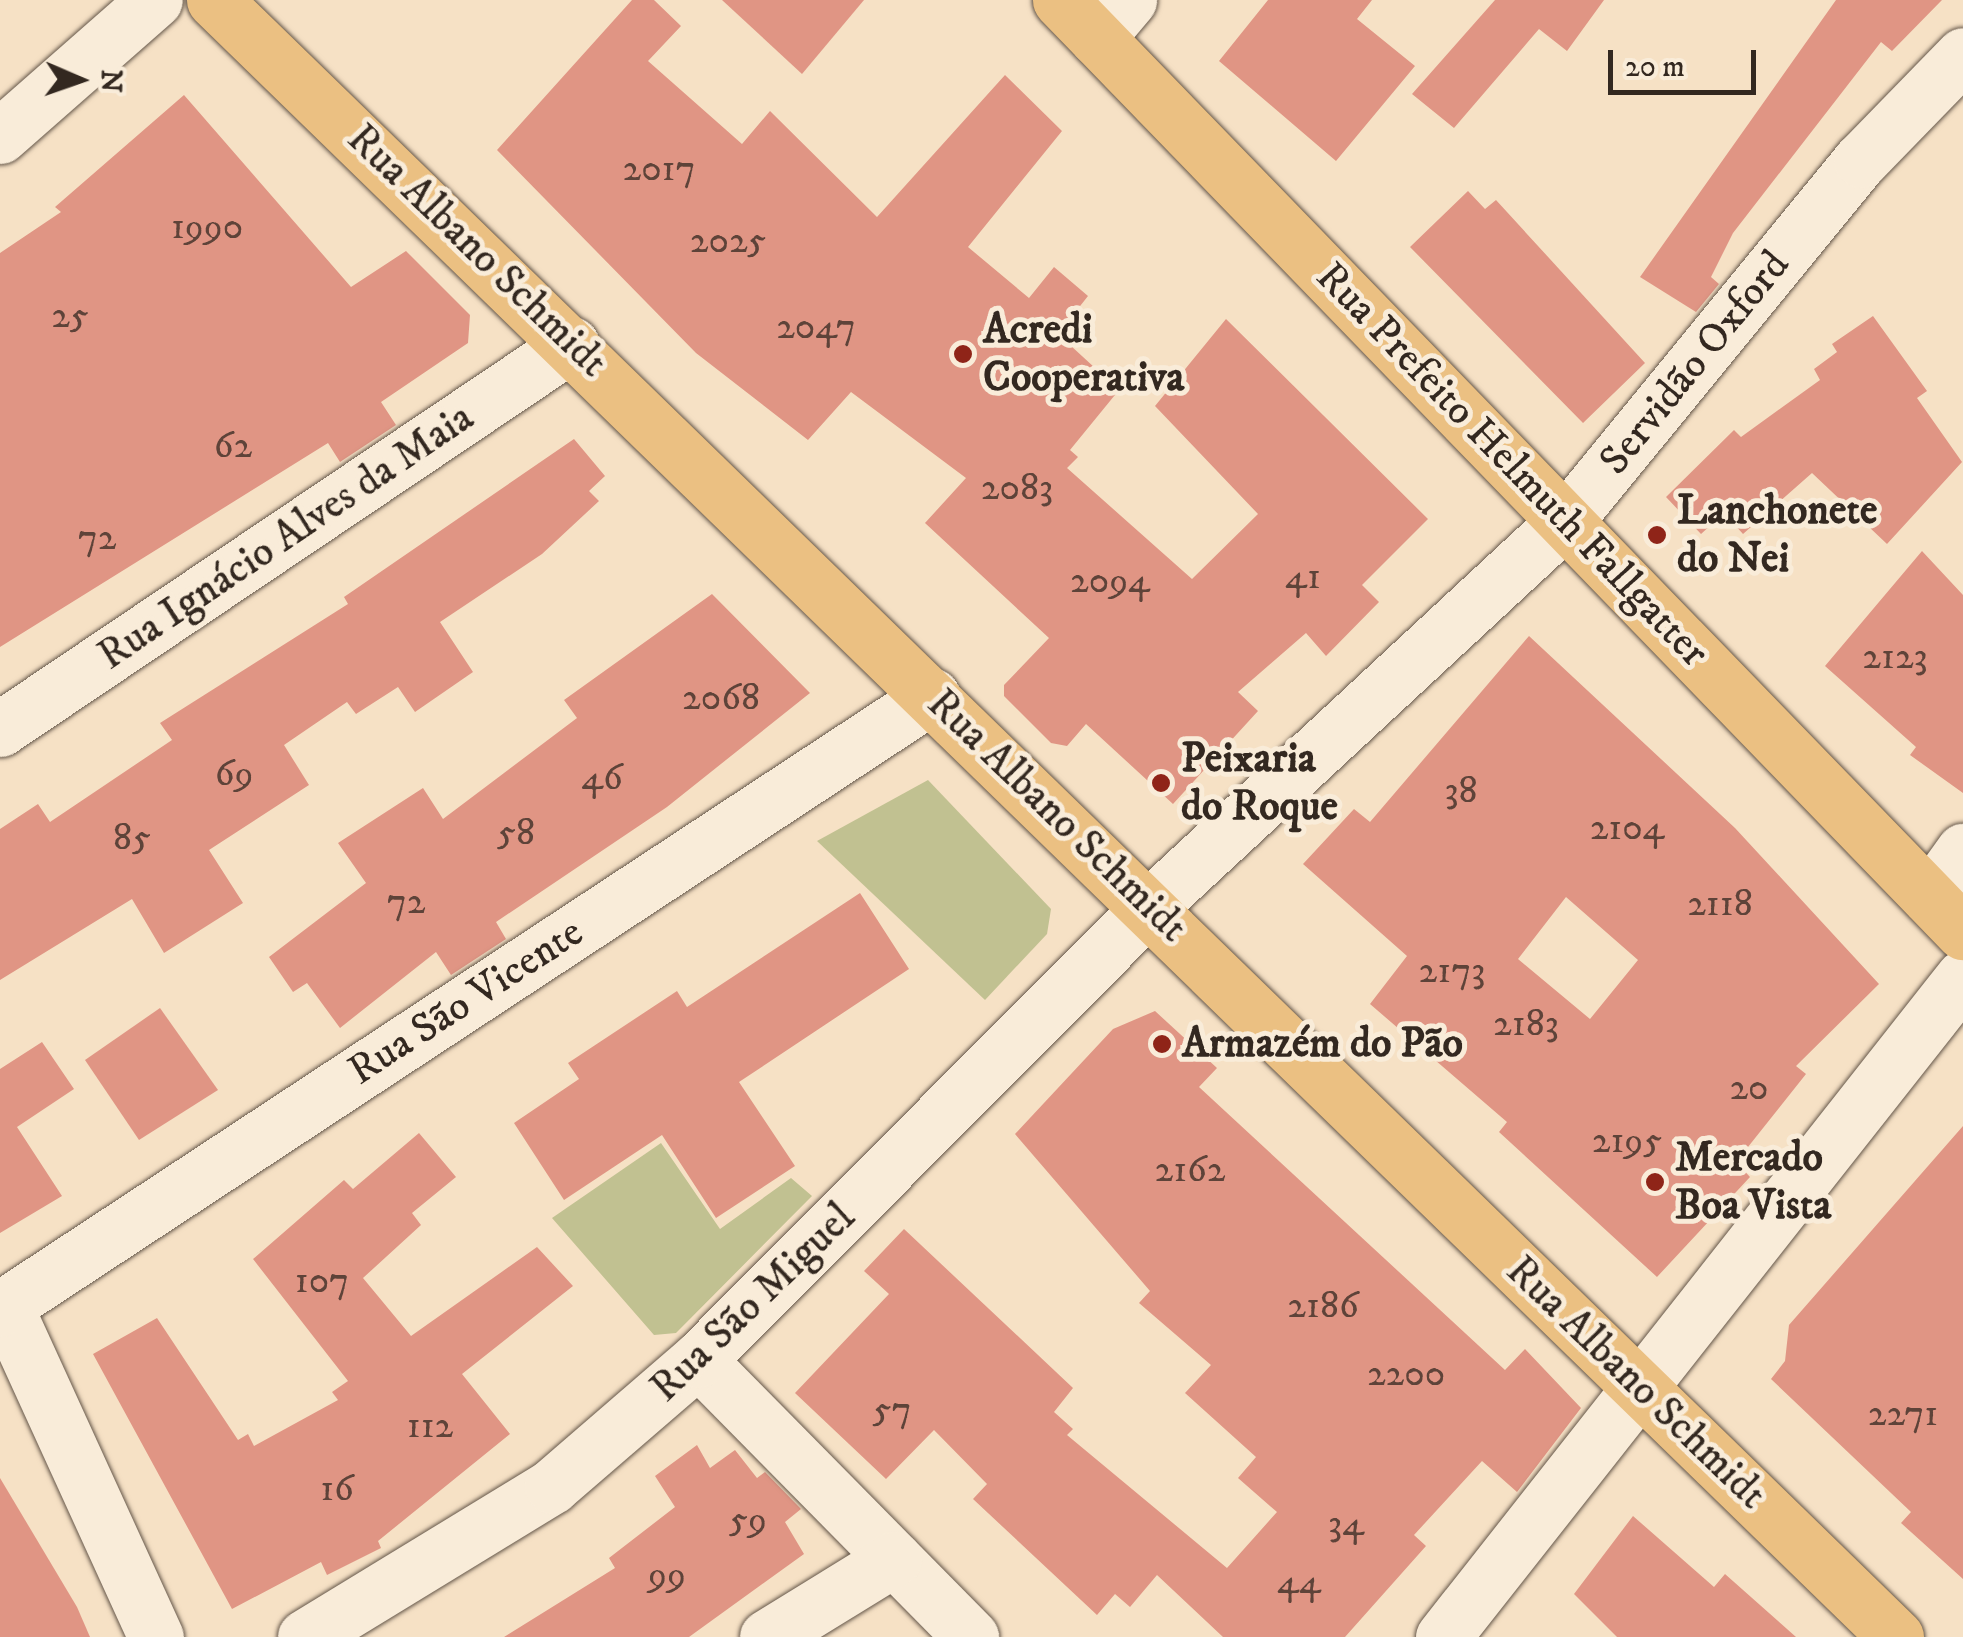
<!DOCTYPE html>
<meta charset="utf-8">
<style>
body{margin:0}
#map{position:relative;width:1963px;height:1637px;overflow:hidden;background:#f6e1c5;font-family:"IM FELL DW Pica",serif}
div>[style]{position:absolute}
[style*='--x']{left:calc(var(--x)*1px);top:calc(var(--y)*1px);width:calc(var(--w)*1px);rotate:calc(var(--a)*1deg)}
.green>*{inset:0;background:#c1c191}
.building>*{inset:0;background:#e09584}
.roads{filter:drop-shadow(0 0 2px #645649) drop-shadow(0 0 2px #645649)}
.minor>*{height:55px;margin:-27.5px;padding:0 27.5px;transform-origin:27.5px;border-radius:27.5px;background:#f9ecd9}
.major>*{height:55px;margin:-27.5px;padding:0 27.5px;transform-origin:27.5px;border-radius:27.5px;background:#ebc082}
.dots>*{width:28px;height:28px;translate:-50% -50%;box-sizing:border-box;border:5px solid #f9ecd9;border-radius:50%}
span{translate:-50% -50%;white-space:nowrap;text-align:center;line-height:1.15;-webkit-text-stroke:10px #f9ecd9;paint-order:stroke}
.number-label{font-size:38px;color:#5e4339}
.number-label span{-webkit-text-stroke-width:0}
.street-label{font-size:42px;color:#332820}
.poi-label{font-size:42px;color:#332820;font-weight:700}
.left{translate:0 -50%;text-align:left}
.north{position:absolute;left:30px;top:30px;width:100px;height:100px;-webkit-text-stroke:8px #f9ecd9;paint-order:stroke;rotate:92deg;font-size:28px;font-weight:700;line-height:40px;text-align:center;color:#332820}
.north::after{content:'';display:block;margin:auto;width:35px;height:45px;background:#332820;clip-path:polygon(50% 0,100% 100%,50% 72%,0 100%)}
.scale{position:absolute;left:1608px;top:50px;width:148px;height:45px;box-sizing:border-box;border:5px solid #332820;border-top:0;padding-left:12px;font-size:30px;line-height:35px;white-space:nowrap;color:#332820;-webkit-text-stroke:8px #f9ecd9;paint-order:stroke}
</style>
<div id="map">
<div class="green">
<div style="clip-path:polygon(928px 780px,1051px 909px,1047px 934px,985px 1000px,817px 841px)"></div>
<div style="clip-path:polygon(661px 1143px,720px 1229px,791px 1178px,812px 1196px,676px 1333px,654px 1335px,552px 1218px)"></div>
</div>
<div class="building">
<div style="clip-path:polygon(632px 0,654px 0,681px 26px,648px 61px,742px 144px,770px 111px,877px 217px,1005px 75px,1062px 131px,968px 247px,1029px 298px,1054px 267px,1088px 296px,1058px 334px,1119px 390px,1070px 450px,1078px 457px,1067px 468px,1192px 579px,1258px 514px,1155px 406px,1226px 319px,1428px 519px,1362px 585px,1379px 602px,1326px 656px,1306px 633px,1238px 692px,1258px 711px,1173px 804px,1086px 724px,1067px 746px,1051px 743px,1004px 696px,1004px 685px,1049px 638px,925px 523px,966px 478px,851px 392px,808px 440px,696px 353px,497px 150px)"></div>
<div style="clip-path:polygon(722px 0,864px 0,802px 74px)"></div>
<div style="clip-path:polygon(1268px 0,1372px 0,1357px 19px,1415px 66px,1336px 161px,1219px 61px)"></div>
<div style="clip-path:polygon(1495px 0,1604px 0,1567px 51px,1539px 29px,1454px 128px,1412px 94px)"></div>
<div style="clip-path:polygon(1836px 0,1942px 0,1892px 51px,1881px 42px,1733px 233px,1711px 277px,1719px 284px,1696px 312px,1640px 277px)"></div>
<div style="clip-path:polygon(184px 95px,351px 287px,406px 251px,470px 315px,468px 343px,381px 402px,396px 425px,340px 462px,328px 443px,0 647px,0 253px,61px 212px,55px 207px)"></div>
<div style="clip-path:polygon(1468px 191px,1485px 209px,1496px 200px,1645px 363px,1583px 423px,1410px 247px)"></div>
<div style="clip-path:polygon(1873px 316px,1927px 391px,1917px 398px,1962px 462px,1887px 544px,1812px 473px,1743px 534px,1724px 513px,1701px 534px,1666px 497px,1734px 430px,1741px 437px,1820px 380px,1814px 369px,1837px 352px,1832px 344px)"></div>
<div style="clip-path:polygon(574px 439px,605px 476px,589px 491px,599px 501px,542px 554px,440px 622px,473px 672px,415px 712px,398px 687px,356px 714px,347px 702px,284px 745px,309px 785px,209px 850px,243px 903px,164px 953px,132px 899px,0 980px,0 829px,38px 804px,50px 822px,172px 740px,160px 723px,348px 604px,344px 597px)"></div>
<div style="clip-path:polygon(1922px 551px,1963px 595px,1963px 793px,1910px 755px,1916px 747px,1825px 666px)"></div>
<div style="clip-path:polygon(712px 594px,810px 693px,667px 807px,496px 922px,506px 939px,451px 975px,436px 952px,340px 1028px,307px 983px,293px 992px,269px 957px,366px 883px,338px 843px,423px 788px,443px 819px,577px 718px,564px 700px)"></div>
<div style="clip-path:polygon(evenodd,1529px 636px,1735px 828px,1879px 984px,1796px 1066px,1806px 1074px,1736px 1162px,1750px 1177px,1657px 1277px,1499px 1132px,1507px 1122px,1370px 1004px,1407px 956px,1303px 864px,1354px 809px,1370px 822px,1529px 636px,1566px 897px,1638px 960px,1590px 1019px,1518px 959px,1566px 897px)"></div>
<div style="clip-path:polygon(860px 893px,909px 969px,739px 1082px,795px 1166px,716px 1218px,662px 1135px,564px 1200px,514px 1123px,579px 1079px,568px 1063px,677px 991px,687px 1007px)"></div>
<div style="clip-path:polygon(160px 1008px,218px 1090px,139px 1140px,85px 1060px)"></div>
<div style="clip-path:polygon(1155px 1011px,1217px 1068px,1199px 1087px,1505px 1370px,1525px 1349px,1581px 1408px,1517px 1492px,1482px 1461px,1414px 1535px,1426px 1546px,1345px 1637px,1223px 1637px,1157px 1575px,1130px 1607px,1115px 1594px,1097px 1615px,973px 1499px,987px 1484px,934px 1430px,886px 1479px,795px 1393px,889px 1294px,864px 1271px,904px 1229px,1073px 1388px,1054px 1412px,1073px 1429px,1067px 1435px,1227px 1568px,1277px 1512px,1238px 1478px,1256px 1457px,1185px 1393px,1211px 1365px,1139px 1303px,1150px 1291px,1015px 1134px,1113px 1029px)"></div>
<div style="clip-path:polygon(42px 1042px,74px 1089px,17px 1127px,62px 1196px,0 1233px,0 1069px)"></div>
<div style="clip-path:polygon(1963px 1126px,1963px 1579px,1901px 1523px,1911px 1512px,1771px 1379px,1785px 1361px,1789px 1325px)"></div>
<div style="clip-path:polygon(419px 1133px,456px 1177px,412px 1213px,421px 1225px,363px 1278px,411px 1336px,537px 1247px,573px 1286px,462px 1374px,510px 1434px,378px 1541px,381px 1548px,327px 1575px,321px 1562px,232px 1609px,93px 1354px,157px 1318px,238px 1440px,248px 1434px,254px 1446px,338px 1400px,332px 1392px,348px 1381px,253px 1259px,344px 1180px,353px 1189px)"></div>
<div style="clip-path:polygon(697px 1445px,710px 1468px,735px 1450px,757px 1478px,765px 1472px,801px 1509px,785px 1522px,804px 1554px,689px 1637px,504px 1637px,615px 1568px,609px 1558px,675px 1507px,655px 1476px)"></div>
<div style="clip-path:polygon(0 1478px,77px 1607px,90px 1637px,0 1637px)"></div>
<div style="clip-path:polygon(1633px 1516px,1714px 1587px,1725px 1574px,1796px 1637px,1617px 1637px,1574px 1594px)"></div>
</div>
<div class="roads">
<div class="minor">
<div style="--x:1097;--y:38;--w:50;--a:-49.9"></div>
<div style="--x:0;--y:136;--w:206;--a:-41.3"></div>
<div style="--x:0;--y:729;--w:689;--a:-33.94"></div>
<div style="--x:1930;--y:897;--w:57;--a:-54.3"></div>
<div style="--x:5;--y:1306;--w:364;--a:65.5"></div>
<div style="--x:0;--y:1309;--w:1116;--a:-33.33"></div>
<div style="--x:698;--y:1360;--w:389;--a:45.4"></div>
<div style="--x:305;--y:1637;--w:289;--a:-31.4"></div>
<div style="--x:552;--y:1486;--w:193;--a:-40.8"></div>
<div style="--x:698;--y:1360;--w:642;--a:-45.13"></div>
<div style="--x:1151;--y:905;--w:566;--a:-42.85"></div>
<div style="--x:1566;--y:520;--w:465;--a:-50.7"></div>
<div style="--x:1861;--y:160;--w:146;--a:-45.8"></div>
<div style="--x:767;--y:1637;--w:149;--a:-31.6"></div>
<div style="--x:1443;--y:1637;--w:840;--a:-51.77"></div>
</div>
<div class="major">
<div style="--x:214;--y:0;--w:2347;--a:44.22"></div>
<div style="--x:1060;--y:0;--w:1298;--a:45.91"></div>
</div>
</div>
<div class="dots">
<div style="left:963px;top:354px;background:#8f2418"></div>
<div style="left:1657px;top:535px;background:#8f2418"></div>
<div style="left:1161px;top:783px;background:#8f2418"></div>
<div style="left:1162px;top:1044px;background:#8f2418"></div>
<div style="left:1655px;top:1182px;background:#8f2418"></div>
</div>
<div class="number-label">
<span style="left:659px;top:170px">2017</span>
<span style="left:207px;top:228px">1990</span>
<span style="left:728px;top:242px">2025</span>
<span style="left:70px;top:317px">25</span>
<span style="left:816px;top:328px">2047</span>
<span style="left:233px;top:447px">62</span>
<span style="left:1017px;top:489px">2083</span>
<span style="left:97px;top:539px">72</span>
<span style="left:1303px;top:578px">41</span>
<span style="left:1110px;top:582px">2094</span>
<span style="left:1895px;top:658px">2123</span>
<span style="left:721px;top:699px">2068</span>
<span style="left:234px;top:775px">69</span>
<span style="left:602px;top:779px">46</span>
<span style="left:1461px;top:792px">38</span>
<span style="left:1627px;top:829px">2104</span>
<span style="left:516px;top:834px">58</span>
<span style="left:132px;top:839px">85</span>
<span style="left:406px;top:903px">72</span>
<span style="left:1720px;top:905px">2118</span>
<span style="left:1452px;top:972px">2173</span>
<span style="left:1526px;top:1025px">2183</span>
<span style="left:1749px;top:1089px">20</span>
<span style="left:1627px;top:1142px">2195</span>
<span style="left:1190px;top:1171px">2162</span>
<span style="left:322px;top:1282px">107</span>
<span style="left:1323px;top:1307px">2186</span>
<span style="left:1406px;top:1375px">2200</span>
<span style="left:892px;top:1411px">57</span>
<span style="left:1903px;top:1415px">2271</span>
<span style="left:430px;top:1427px">112</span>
<span style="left:337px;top:1490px">16</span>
<span style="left:748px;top:1521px">59</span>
<span style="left:1346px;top:1525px">34</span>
<span style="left:667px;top:1576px">99</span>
<span style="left:1299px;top:1583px">44</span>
</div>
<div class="street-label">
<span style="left:477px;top:251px;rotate:44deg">Rua Albano Schmidt</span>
<span style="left:1695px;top:363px;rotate:-51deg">Servidão Oxford</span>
<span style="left:1512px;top:465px;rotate:46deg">Rua Prefeito Helmuth Fallgatter</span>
<span style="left:286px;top:537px;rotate:-34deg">Rua Ignácio Alves da Maia</span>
<span style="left:1057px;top:816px;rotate:44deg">Rua Albano Schmidt</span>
<span style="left:466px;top:1002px;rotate:-33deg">Rua São Vicente</span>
<span style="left:753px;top:1303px;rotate:-44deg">Rua São Miguel</span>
<span style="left:1636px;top:1383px;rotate:44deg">Rua Albano Schmidt</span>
</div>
<div class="poi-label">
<span class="left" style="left:983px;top:354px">Acredi<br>Cooperativa</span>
<span class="left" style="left:1677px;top:535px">Lanchonete<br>do Nei</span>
<span class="left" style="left:1181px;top:783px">Peixaria<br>do Roque</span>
<span class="left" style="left:1182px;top:1044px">Armazém do Pão</span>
<span class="left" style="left:1675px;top:1182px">Mercado<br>Boa Vista</span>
</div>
<div class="north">N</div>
<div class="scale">20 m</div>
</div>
